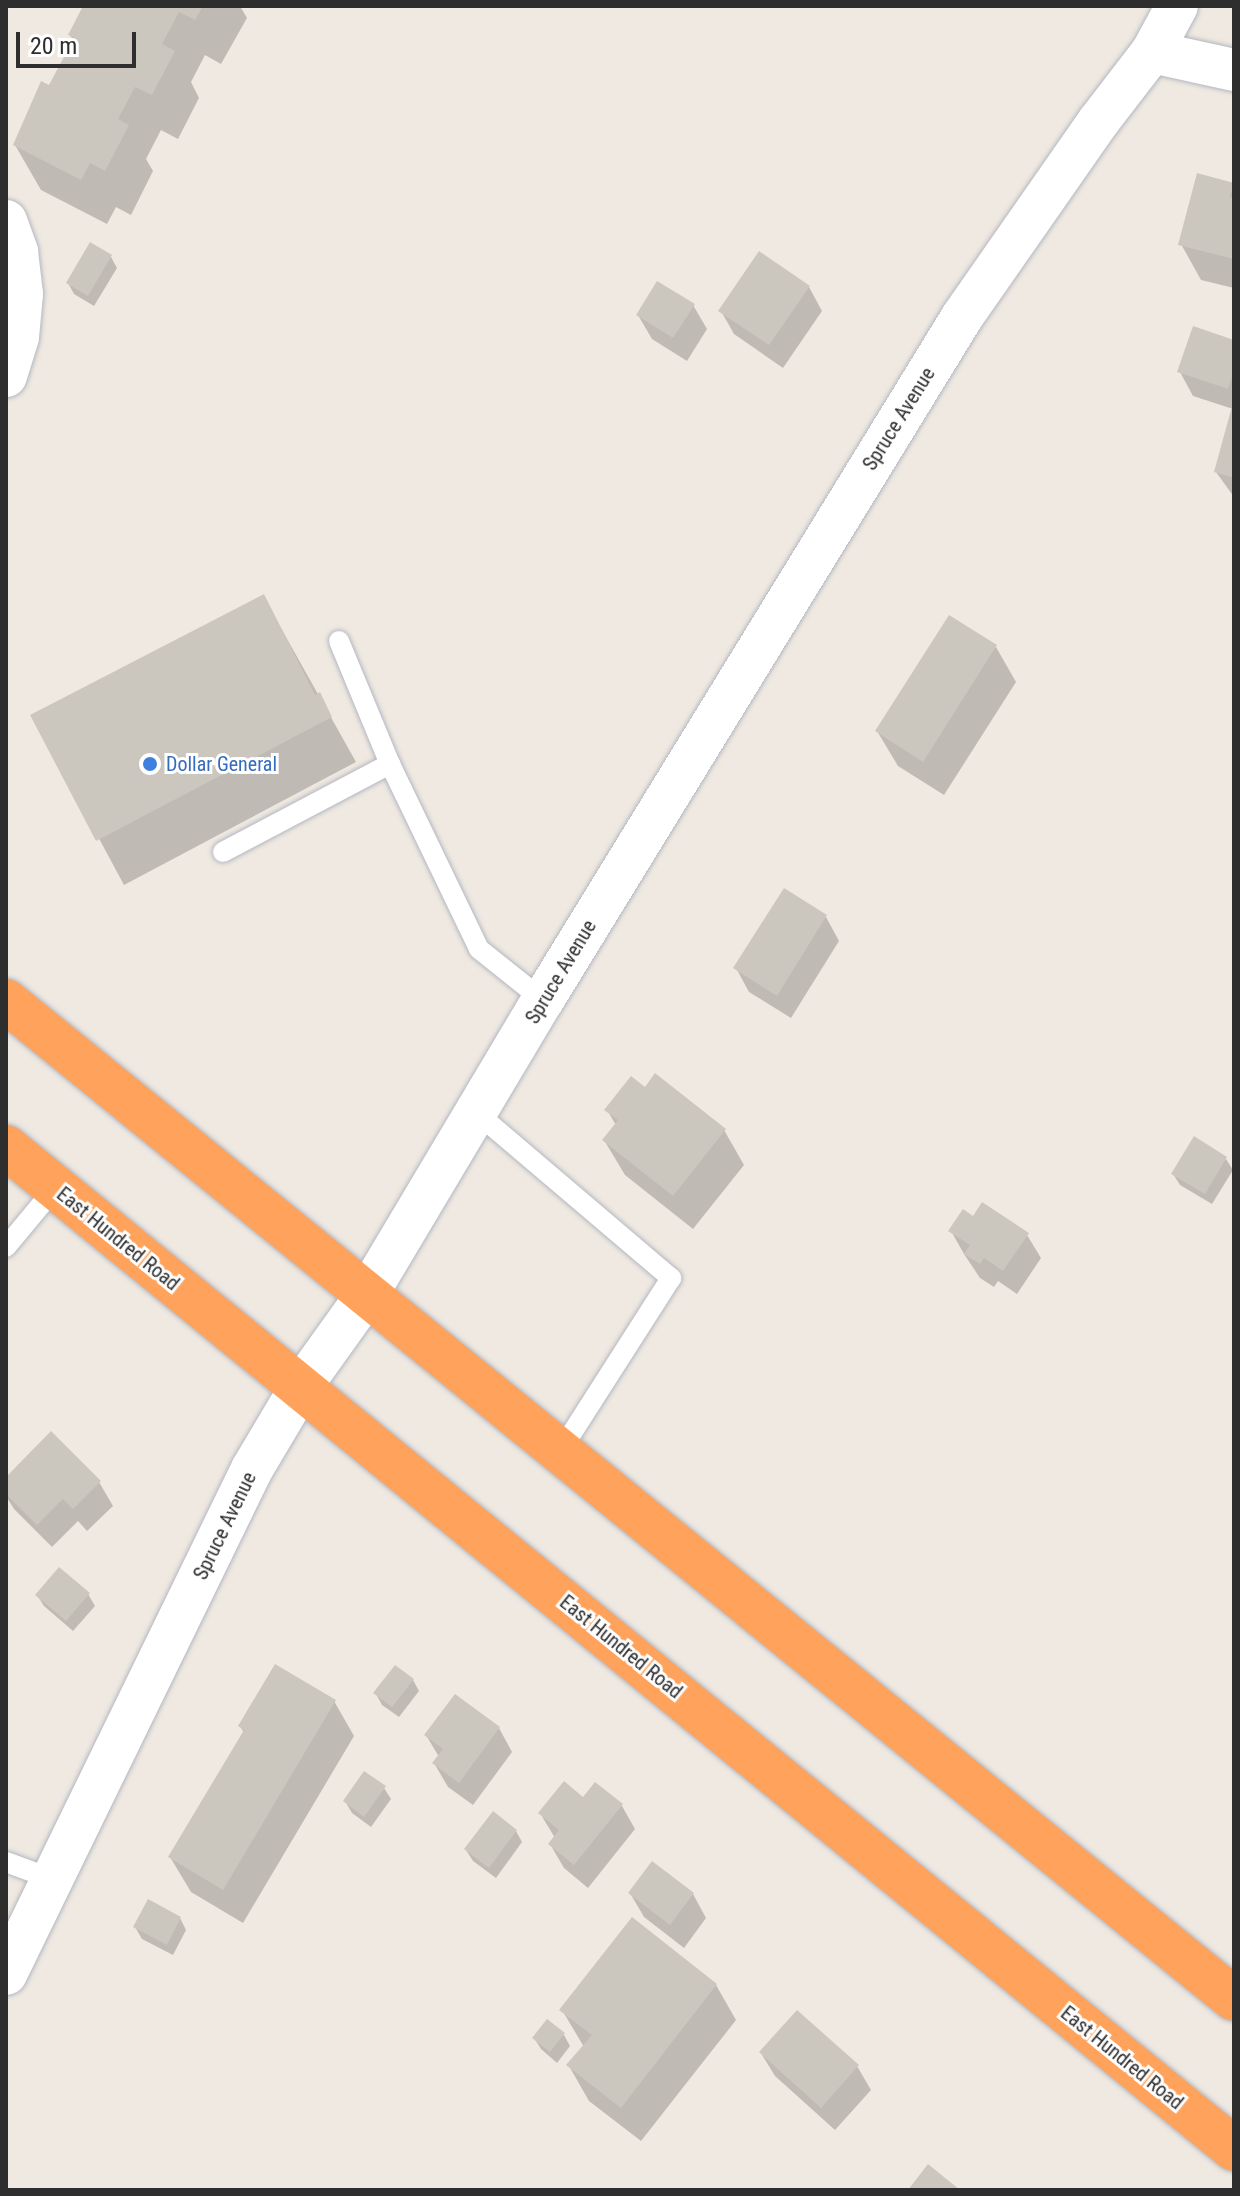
<!DOCTYPE html>
<style>
body{margin:0}
#map{position:relative;width:1240px;height:2196px;overflow:hidden;background:#efe9e1;font-family:"Roboto Condensed",sans-serif}
div>[style]{position:absolute}
[style*='--x']{left:calc(var(--x)*1px);top:calc(var(--y)*1px);width:calc(var(--w)*1px);rotate:calc(var(--a)*1deg)}
.shadow>*{inset:0;background:#0003}
.building>*{inset:0;background:#cbc7bf}
.roads{filter:drop-shadow(0 0 2px #b4b7c1) drop-shadow(0 0 2px #b4b7c1)}
.lane>*{height:20px;margin:-10px;padding:0 10px;transform-origin:10px;border-radius:10px;background:#fff}
.street>*{height:42px;margin:-21px;padding:0 21px;transform-origin:21px;border-radius:21px;background:#fff}
.highway>*{height:44px;margin:-22px;padding:0 22px;transform-origin:22px;border-radius:22px;background:#ffa35c}
.dots>*{width:22px;height:22px;translate:-50% -50%;box-sizing:border-box;border:4px solid #fff;border-radius:50%}
span{translate:-50% -50%;white-space:nowrap;text-align:center;line-height:1.15;-webkit-text-stroke:6px #fff;paint-order:stroke}
.street-label{font-size:20px;color:#2e2e2e}
.shop-label{font-size:20px;color:#366cbe}
.left{translate:0 -50%;text-align:left}
.frame{position:absolute;inset:0;border:8px solid #2e2e2e;pointer-events:none}
.scale{position:absolute;left:16px;top:32px;width:120px;height:36px;box-sizing:border-box;border:4px solid #2e2e2e;border-top:0;padding-left:10px;font-size:24px;line-height:28px;white-space:nowrap;color:#2e2e2e;-webkit-text-stroke:6px #fff;paint-order:stroke}
</style>
<div id="map">
<div class="shadow">
<div style="clip-path:polygon(85px 6px,240px 6px,247px 18px,221px 64px,205px 55px,191px 82px,199px 98px,178px 139px,161px 130px,146px 159px,153px 171px,131px 215px,116px 207px,107px 224px,41px 190px,15px 145px,74px 42px,70px 35px)"></div>
<div style="clip-path:polygon(1233px 184px,1234px 187px,1234px 288px,1201px 280px,1181px 244px)"></div>
<div style="clip-path:polygon(111px 257px,117px 268px,94px 306px,74px 294px,68px 283px)"></div>
<div style="clip-path:polygon(809px 287px,822px 311px,783px 368px,734px 334px,721px 311px)"></div>
<div style="clip-path:polygon(693px 305px,707px 329px,687px 361px,652px 339px,638px 315px)"></div>
<div style="clip-path:polygon(1234px 342px,1234px 497px,1216px 472px,1233px 409px,1193px 396px,1180px 372px)"></div>
<div style="clip-path:polygon(263px 596px,356px 762px,124px 885px,33px 716px)"></div>
<div style="clip-path:polygon(996px 647px,1016px 682px,944px 795px,898px 766px,877px 731px)"></div>
<div style="clip-path:polygon(826px 917px,839px 941px,791px 1018px,749px 992px,736px 968px)"></div>
<div style="clip-path:polygon(645px 1090px,724px 1130px,744px 1165px,693px 1229px,625px 1175px,604px 1140px,616px 1125px,607px 1110px)"></div>
<div style="clip-path:polygon(1195px 1139px,1226px 1159px,1233px 1170px,1212px 1204px,1180px 1185px,1173px 1174px)"></div>
<div style="clip-path:polygon(973px 1219px,1027px 1235px,1041px 1258px,1017px 1294px,998px 1281px,994px 1287px,980px 1278px,964px 1254px,951px 1231px)"></div>
<div style="clip-path:polygon(6px 1479px,99px 1482px,113px 1506px,87px 1531px,78px 1521px,52px 1547px,14px 1509px,6px 1496px)"></div>
<div style="clip-path:polygon(88px 1594px,95px 1606px,73px 1631px,44px 1606px,37px 1595px)"></div>
<div style="clip-path:polygon(413px 1680px,419px 1691px,399px 1717px,382px 1705px,376px 1694px)"></div>
<div style="clip-path:polygon(334px 1701px,354px 1736px,243px 1923px,191px 1892px,170px 1857px,244px 1733px,240px 1726px)"></div>
<div style="clip-path:polygon(499px 1728px,512px 1752px,473px 1805px,448px 1787px,434px 1763px,439px 1757px,426px 1735px)"></div>
<div style="clip-path:polygon(384px 1788px,391px 1799px,371px 1827px,352px 1813px,345px 1801px)"></div>
<div style="clip-path:polygon(583px 1800px,622px 1806px,635px 1829px,588px 1888px,564px 1868px,550px 1844px,555px 1838px,540px 1813px)"></div>
<div style="clip-path:polygon(516px 1831px,522px 1842px,496px 1878px,473px 1861px,466px 1850px)"></div>
<div style="clip-path:polygon(630px 1893px,693px 1894px,706px 1918px,684px 1948px,644px 1917px)"></div>
<div style="clip-path:polygon(180px 1918px,186px 1930px,173px 1955px,142px 1939px,135px 1927px)"></div>
<div style="clip-path:polygon(632px 1920px,716px 1985px,736px 2020px,641px 2141px,589px 2101px,569px 2066px,584px 2047px,562px 2010px)"></div>
<div style="clip-path:polygon(564px 2035px,570px 2046px,557px 2063px,541px 2049px,534px 2038px)"></div>
<div style="clip-path:polygon(761px 2053px,857px 2066px,871px 2090px,835px 2130px,775px 2076px)"></div>
</div>
<div class="building">
<div style="clip-path:polygon(83px 6px,203px 6px,195px 20px,179px 12px,162px 44px,175px 51px,152px 95px,135px 87px,118px 119px,129px 125px,105px 171px,90px 163px,81px 180px,13px 145px,41px 81px,49px 85px,74px 38px,68px 35px)"></div>
<div style="clip-path:polygon(1197px 173px,1234px 183px,1230px 197px,1234px 198px,1234px 259px,1178px 245px)"></div>
<div style="clip-path:polygon(90px 242px,112px 255px,88px 296px,66px 283px)"></div>
<div style="clip-path:polygon(759px 251px,810px 286px,769px 345px,718px 311px)"></div>
<div style="clip-path:polygon(657px 281px,695px 304px,673px 338px,636px 315px)"></div>
<div style="clip-path:polygon(1193px 326px,1234px 340px,1234px 371px,1228px 389px,1177px 372px)"></div>
<div style="clip-path:polygon(1234px 399px,1234px 478px,1214px 472px)"></div>
<div style="clip-path:polygon(264px 594px,315px 695px,320px 692px,332px 717px,96px 841px,30px 715px)"></div>
<div style="clip-path:polygon(949px 615px,997px 645px,923px 762px,875px 731px)"></div>
<div style="clip-path:polygon(784px 888px,827px 915px,777px 996px,733px 968px)"></div>
<div style="clip-path:polygon(655px 1073px,726px 1129px,673px 1196px,602px 1140px,618px 1120px,604px 1110px,631px 1076px,645px 1087px)"></div>
<div style="clip-path:polygon(1194px 1136px,1227px 1157px,1205px 1194px,1171px 1174px)"></div>
<div style="clip-path:polygon(982px 1202px,1029px 1233px,1003px 1271px,984px 1258px,980px 1264px,964px 1254px,970px 1245px,948px 1231px,963px 1209px,973px 1216px)"></div>
<div style="clip-path:polygon(51px 1431px,101px 1481px,73px 1509px,63px 1499px,37px 1525px,6px 1494px,6px 1477px)"></div>
<div style="clip-path:polygon(59px 1567px,90px 1593px,66px 1621px,35px 1595px)"></div>
<div style="clip-path:polygon(275px 1664px,336px 1700px,223px 1890px,168px 1857px,244px 1730px,238px 1726px)"></div>
<div style="clip-path:polygon(395px 1665px,414px 1679px,392px 1707px,373px 1693px)"></div>
<div style="clip-path:polygon(455px 1694px,500px 1727px,459px 1783px,432px 1763px,443px 1749px,424px 1735px)"></div>
<div style="clip-path:polygon(364px 1771px,386px 1786px,364px 1817px,343px 1801px)"></div>
<div style="clip-path:polygon(564px 1781px,583px 1797px,595px 1782px,623px 1804px,574px 1865px,548px 1844px,559px 1830px,538px 1813px)"></div>
<div style="clip-path:polygon(493px 1811px,517px 1830px,489px 1868px,464px 1849px)"></div>
<div style="clip-path:polygon(652px 1861px,694px 1893px,670px 1925px,628px 1893px)"></div>
<div style="clip-path:polygon(148px 1899px,181px 1917px,167px 1945px,133px 1927px)"></div>
<div style="clip-path:polygon(632px 1917px,717px 1984px,621px 2108px,566px 2065px,592px 2035px,559px 2010px)"></div>
<div style="clip-path:polygon(797px 2010px,859px 2065px,821px 2108px,759px 2052px)"></div>
<div style="clip-path:polygon(547px 2019px,565px 2033px,550px 2052px,532px 2038px)"></div>
<div style="clip-path:polygon(928px 2164px,960px 2190px,908px 2190px)"></div>
</div>
<div class="roads">
<div class="lane">
<div style="--x:339;--y:641;--w:133;--a:67.5"></div>
<div style="--x:390;--y:764;--w:205;--a:64.3"></div>
<div style="--x:479;--y:949;--w:82;--a:38.6"></div>
<div style="--x:223;--y:852;--w:189;--a:-27.8"></div>
<div style="--x:477;--y:1113;--w:255;--a:40.4"></div>
<div style="--x:671;--y:1278;--w:204;--a:122.6"></div>
<div style="--x:6;--y:1247;--w:77;--a:-50.3"></div>
<div style="--x:6;--y:1862;--w:49;--a:20.3"></div>
</div>
<div class="street">
<div style="--x:1152;--y:52;--w:84;--a:12.4"></div>
<div style="--x:6;--y:221;--w:33;--a:70"></div>
<div style="--x:17;--y:252;--w:42;--a:83.2"></div>
<div style="--x:22;--y:294;--w:43;--a:95.3"></div>
<div style="--x:18;--y:337;--w:41;--a:107.1"></div>
<div style="--x:6;--y:1974;--w:562;--a:-64.03"></div>
<div style="--x:252;--y:1469;--w:94;--a:-59.3"></div>
<div style="--x:300;--y:1388;--w:117;--a:-54.4"></div>
<div style="--x:368;--y:1293;--w:341;--a:-59.2"></div>
<div style="--x:543;--y:1000;--w:801;--a:-58.47"></div>
<div style="--x:962;--y:317;--w:238;--a:-55.1"></div>
<div style="--x:1098;--y:122;--w:88;--a:-52.4"></div>
<div style="--x:1152;--y:52;--w:52;--a:-61.5"></div>
</div>
<div class="highway">
<div style="--x:6;--y:1001;--w:1582;--a:39.1"></div>
<div style="--x:6;--y:1147;--w:1585;--a:39.21"></div>
</div>
</div>
<div class="dots">
<div style="left:150px;top:764px;background:#3f7fe0"></div>
</div>
<div class="street-label">
<span style="left:899px;top:419px;rotate:-58deg">Spruce Avenue</span>
<span style="left:561px;top:972px;rotate:-59deg">Spruce Avenue</span>
<span style="left:118px;top:1239px;rotate:39deg">East Hundred Road</span>
<span style="left:225px;top:1526px;rotate:-64deg">Spruce Avenue</span>
<span style="left:621px;top:1647px;rotate:39deg">East Hundred Road</span>
<span style="left:1122px;top:2058px;rotate:39deg">East Hundred Road</span>
</div>
<div class="shop-label">
<span class="left" style="left:166px;top:764px">Dollar General</span>
</div>
<div class="frame"></div>
<div class="scale">20 m</div>
</div>
